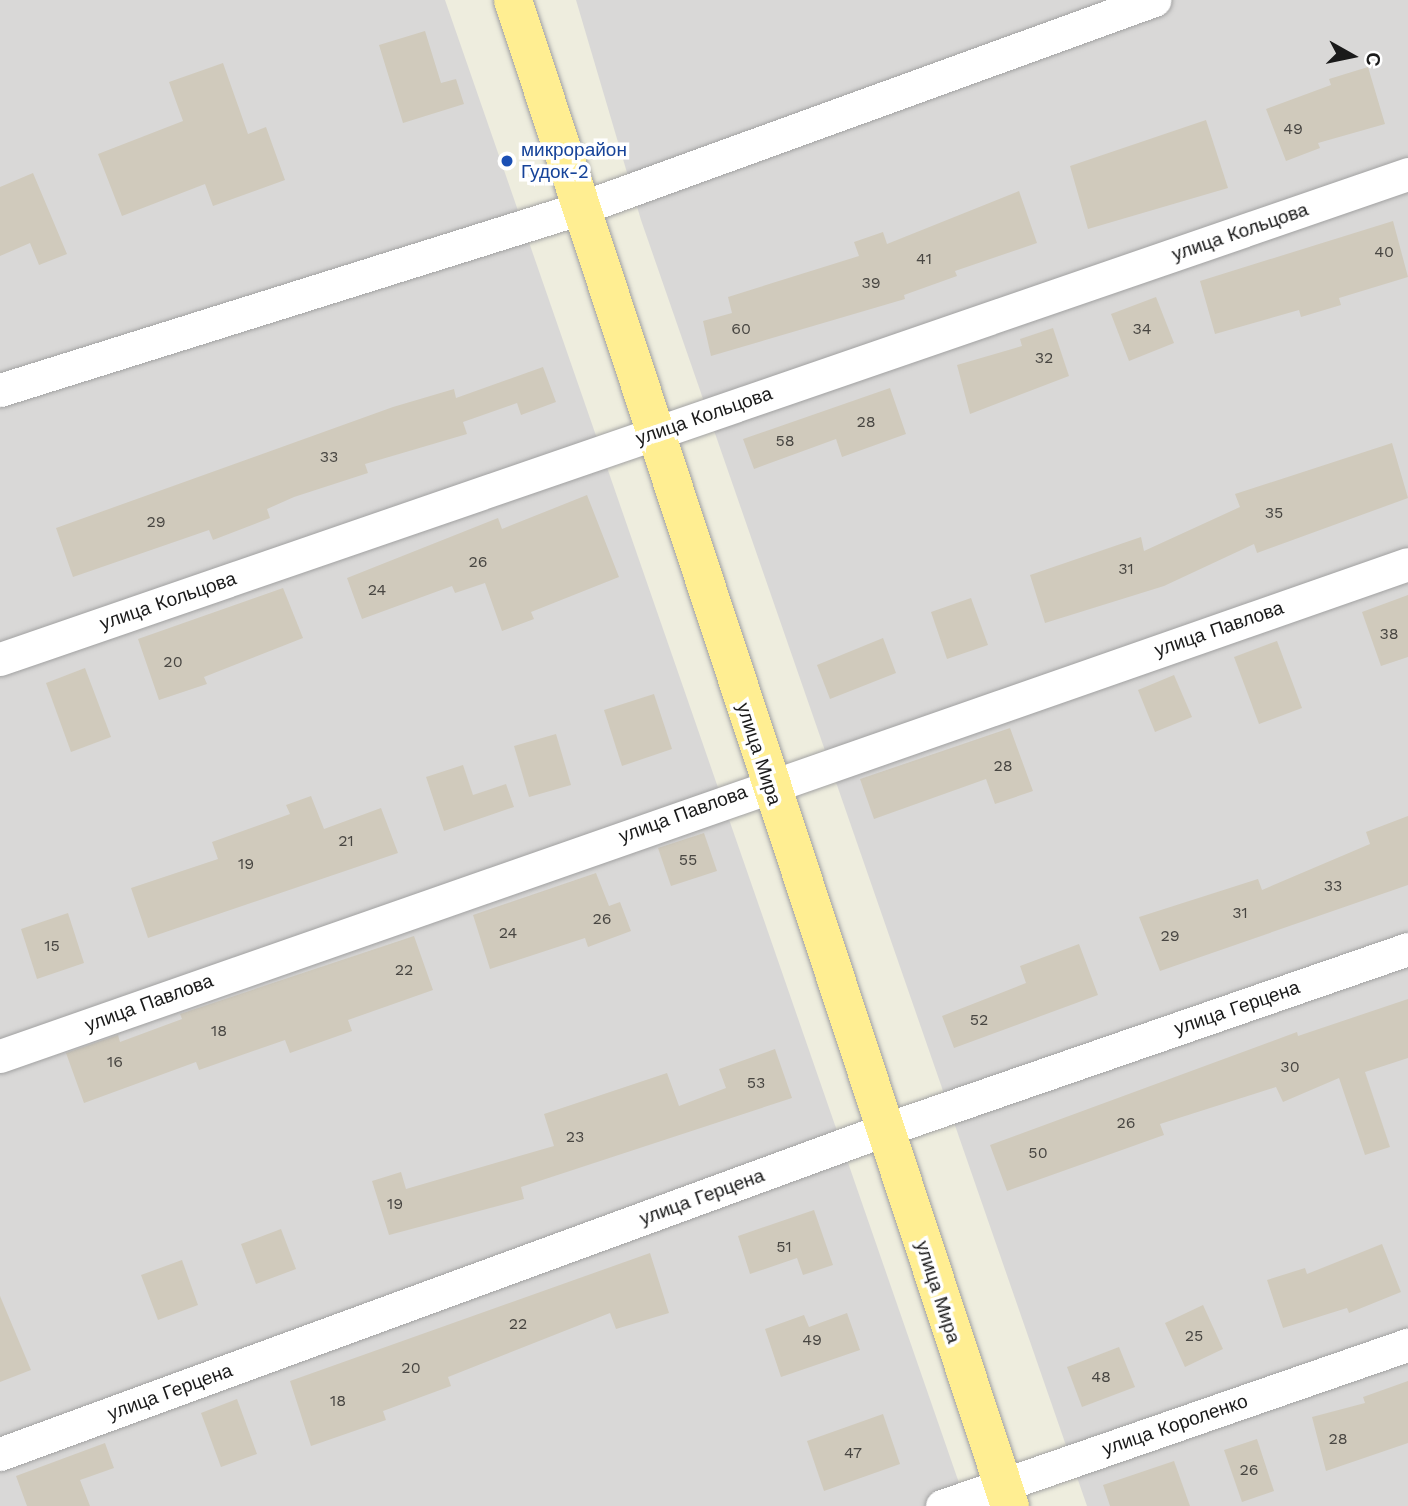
<!DOCTYPE html>
<meta charset="utf-8">
<style>
body{margin:0}
#map{position:relative;width:1408px;height:1506px;overflow:hidden;background:#eeedde;font-family:"Work Sans",sans-serif}
div>[style]{position:absolute}
[style*='--x']{left:calc(var(--x)*1px);top:calc(var(--y)*1px);width:calc(var(--w)*1px);rotate:calc(var(--a)*1deg)}
.residential>*{inset:0;background:#d9d8d7}
.building>*{inset:0;background:#d0cabc}
.roads{filter:drop-shadow(0 0 2px #a1a1a1) drop-shadow(0 0 2px #a1a1a1)}
.minor>*{height:33px;margin:-16.5px;padding:0 16.5px;transform-origin:16.5px;border-radius:16.5px;background:#fff}
.major>*{height:38px;margin:-19px;padding:0 19px;transform-origin:19px;border-radius:19px;background:#ffee92}
.dots>*{width:19px;height:19px;translate:-50% -50%;box-sizing:border-box;border:4px solid #fff;border-radius:50%}
span{translate:-50% -50%;white-space:nowrap;text-align:center;line-height:1.15;-webkit-text-stroke:7px #fff;paint-order:stroke}
.number-label{font-size:16px;color:#484642}
.number-label span{-webkit-text-stroke-width:0}
.transit-label{font-size:19px;color:#164399}
.left{translate:0 -50%;text-align:left}
.street-label{font-size:19px;color:#1a1a1a}
.north{position:absolute;left:1317px;top:21px;width:70px;height:70px;-webkit-text-stroke:5px #fff;paint-order:stroke;rotate:99deg;font-size:19px;font-weight:700;line-height:28px;text-align:center;color:#1a1a1a}
.north::after{content:'';display:block;margin:auto;width:24px;height:32px;background:#1a1a1a;clip-path:polygon(50% 0,100% 100%,50% 72%,0 100%)}
</style>
<div id="map">
<div class="residential">
<div style="clip-path:polygon(0 0,445px 0,967px 1506px,0 1506px)"></div>
<div style="clip-path:polygon(576px 0,1408px 0,1408px 1506px,1087px 1506px,641px 220px)"></div>
</div>
<div class="building">
<div style="clip-path:polygon(425px 31px,441px 83px,456px 79px,464px 104px,403px 123px,379px 45px)"></div>
<div style="clip-path:polygon(223px 63px,248px 134px,266px 127px,285px 180px,213px 206px,205px 184px,122px 216px,98px 154px,183px 121px,169px 82px)"></div>
<div style="clip-path:polygon(1368px 67px,1385px 124px,1318px 143px,1320px 148px,1286px 161px,1266px 109px,1331px 85px,1329px 79px)"></div>
<div style="clip-path:polygon(1206px 120px,1228px 188px,1088px 229px,1070px 166px)"></div>
<div style="clip-path:polygon(33px 173px,67px 254px,39px 265px,30px 243px,0 256px,0 187px)"></div>
<div style="clip-path:polygon(1019px 191px,1037px 243px,955px 271px,957px 276px,904px 295px,905px 299px,711px 356px,703px 321px,732px 313px,728px 297px,859px 256px,854px 242px,883px 232px,887px 244px)"></div>
<div style="clip-path:polygon(1393px 221px,1408px 277px,1339px 298px,1341px 305px,1301px 317px,1299px 310px,1215px 334px,1200px 281px)"></div>
<div style="clip-path:polygon(1156px 297px,1174px 343px,1129px 361px,1111px 314px)"></div>
<div style="clip-path:polygon(1053px 328px,1069px 376px,970px 414px,957px 365px,1022px 346px,1020px 339px)"></div>
<div style="clip-path:polygon(543px 367px,556px 402px,521px 415px,517px 403px,463px 422px,467px 434px,365px 464px,368px 473px,294px 497px,267px 509px,270px 518px,213px 540px,209px 530px,73px 577px,56px 528px,393px 407px,454px 389px,456px 398px)"></div>
<div style="clip-path:polygon(890px 388px,906px 434px,842px 457px,836px 439px,754px 469px,743px 439px)"></div>
<div style="clip-path:polygon(1392px 443px,1408px 498px,1257px 553px,1254px 544px,1164px 586px,1045px 623px,1030px 575px,1141px 537px,1144px 551px,1240px 507px,1235px 494px)"></div>
<div style="clip-path:polygon(587px 495px,619px 577px,531px 612px,534px 619px,502px 631px,485px 583px,455px 593px,452px 586px,362px 619px,347px 578px,498px 518px,502px 529px)"></div>
<div style="clip-path:polygon(283px 588px,303px 638px,204px 677px,207px 684px,159px 700px,138px 639px)"></div>
<div style="clip-path:polygon(1408px 595px,1408px 657px,1381px 666px,1362px 612px)"></div>
<div style="clip-path:polygon(971px 598px,988px 645px,947px 659px,931px 612px)"></div>
<div style="clip-path:polygon(883px 638px,896px 673px,830px 699px,817px 665px)"></div>
<div style="clip-path:polygon(1277px 641px,1302px 708px,1259px 724px,1234px 657px)"></div>
<div style="clip-path:polygon(85px 668px,111px 737px,71px 752px,46px 683px)"></div>
<div style="clip-path:polygon(1174px 675px,1192px 717px,1155px 732px,1138px 690px)"></div>
<div style="clip-path:polygon(654px 694px,672px 749px,622px 766px,604px 710px)"></div>
<div style="clip-path:polygon(1010px 728px,1033px 791px,995px 804px,986px 779px,874px 819px,860px 779px)"></div>
<div style="clip-path:polygon(556px 734px,571px 785px,529px 797px,514px 746px)"></div>
<div style="clip-path:polygon(463px 765px,473px 795px,506px 784px,514px 807px,444px 831px,426px 777px)"></div>
<div style="clip-path:polygon(311px 796px,324px 829px,381px 808px,398px 853px,148px 938px,131px 888px,218px 859px,212px 842px,290px 814px,286px 805px)"></div>
<div style="clip-path:polygon(1408px 816px,1408px 885px,1160px 971px,1139px 917px,1258px 879px,1262px 890px,1370px 844px,1366px 832px)"></div>
<div style="clip-path:polygon(704px 833px,717px 871px,671px 886px,658px 848px)"></div>
<div style="clip-path:polygon(596px 873px,609px 906px,620px 902px,631px 931px,588px 947px,585px 938px,490px 969px,473px 915px)"></div>
<div style="clip-path:polygon(68px 913px,84px 963px,37px 979px,21px 929px)"></div>
<div style="clip-path:polygon(414px 936px,433px 990px,348px 1020px,352px 1031px,290px 1053px,285px 1040px,199px 1070px,196px 1062px,84px 1103px,66px 1053px,118px 1035px,120px 1042px,182px 1019px,180px 1014px)"></div>
<div style="clip-path:polygon(1079px 944px,1098px 995px,954px 1048px,942px 1016px,1026px 983px,1020px 966px)"></div>
<div style="clip-path:polygon(1408px 999px,1408px 1058px,1365px 1072px,1390px 1147px,1365px 1155px,1339px 1078px,1283px 1102px,1276px 1087px,1160px 1124px,1164px 1135px,1007px 1191px,990px 1145px,1297px 1032px,1298px 1036px)"></div>
<div style="clip-path:polygon(775px 1049px,792px 1098px,521px 1187px,524px 1199px,389px 1235px,372px 1181px,401px 1172px,406px 1189px,554px 1146px,544px 1114px,667px 1073px,679px 1106px,726px 1088px,719px 1069px)"></div>
<div style="clip-path:polygon(814px 1210px,833px 1265px,803px 1275px,797px 1258px,750px 1274px,738px 1236px)"></div>
<div style="clip-path:polygon(281px 1229px,296px 1269px,256px 1284px,241px 1244px)"></div>
<div style="clip-path:polygon(1382px 1244px,1401px 1292px,1349px 1313px,1347px 1308px,1283px 1328px,1267px 1280px,1305px 1268px,1307px 1274px)"></div>
<div style="clip-path:polygon(650px 1253px,669px 1313px,616px 1329px,610px 1313px,448px 1377px,451px 1386px,383px 1411px,386px 1420px,311px 1446px,290px 1381px)"></div>
<div style="clip-path:polygon(182px 1260px,198px 1305px,158px 1320px,141px 1275px)"></div>
<div style="clip-path:polygon(0 1296px,31px 1370px,0 1382px)"></div>
<div style="clip-path:polygon(1203px 1305px,1223px 1349px,1185px 1367px,1165px 1323px)"></div>
<div style="clip-path:polygon(847px 1313px,860px 1350px,781px 1377px,765px 1329px,804px 1315px,809px 1327px)"></div>
<div style="clip-path:polygon(1119px 1347px,1135px 1387px,1082px 1407px,1067px 1367px)"></div>
<div style="clip-path:polygon(1408px 1381px,1408px 1443px,1326px 1471px,1312px 1417px,1365px 1403px,1363px 1397px)"></div>
<div style="clip-path:polygon(237px 1399px,257px 1454px,221px 1467px,201px 1413px)"></div>
<div style="clip-path:polygon(883px 1414px,900px 1464px,824px 1491px,807px 1441px)"></div>
<div style="clip-path:polygon(1257px 1439px,1274px 1491px,1242px 1502px,1224px 1450px)"></div>
<div style="clip-path:polygon(105px 1443px,114px 1468px,80px 1480px,90px 1506px,27px 1506px,16px 1476px)"></div>
<div style="clip-path:polygon(1174px 1461px,1190px 1506px,1110px 1506px,1103px 1485px)"></div>
</div>
<div class="roads">
<div class="minor">
<div style="--x:0;--y:390;--w:609;--a:-17.39"></div>
<div style="--x:581;--y:208;--w:610;--a:-19.95"></div>
<div style="--x:0;--y:659;--w:1489;--a:-19.01"></div>
<div style="--x:0;--y:1056;--w:1491;--a:-19.26"></div>
<div style="--x:0;--y:1454;--w:942;--a:-20.13"></div>
<div style="--x:884;--y:1130;--w:554;--a:-19.06"></div>
<div style="--x:942;--y:1506;--w:493;--a:-19.1"></div>
</div>
<div class="major">
<div style="--x:513;--y:0;--w:1586;--a:71.74"></div>
</div>
</div>
<div class="dots">
<div style="left:507px;top:161px;background:#1a4fb4"></div>
</div>
<div class="number-label">
<span style="left:1293px;top:129px">49</span>
<span style="left:1384px;top:252px">40</span>
<span style="left:924px;top:259px">41</span>
<span style="left:871px;top:283px">39</span>
<span style="left:741px;top:329px">60</span>
<span style="left:1142px;top:329px">34</span>
<span style="left:1044px;top:358px">32</span>
<span style="left:866px;top:422px">28</span>
<span style="left:785px;top:441px">58</span>
<span style="left:329px;top:457px">33</span>
<span style="left:1274px;top:513px">35</span>
<span style="left:156px;top:522px">29</span>
<span style="left:478px;top:562px">26</span>
<span style="left:1126px;top:569px">31</span>
<span style="left:377px;top:590px">24</span>
<span style="left:1389px;top:634px">38</span>
<span style="left:173px;top:662px">20</span>
<span style="left:1003px;top:766px">28</span>
<span style="left:346px;top:841px">21</span>
<span style="left:688px;top:860px">55</span>
<span style="left:246px;top:864px">19</span>
<span style="left:1333px;top:886px">33</span>
<span style="left:1240px;top:913px">31</span>
<span style="left:602px;top:919px">26</span>
<span style="left:508px;top:933px">24</span>
<span style="left:1170px;top:936px">29</span>
<span style="left:52px;top:946px">15</span>
<span style="left:404px;top:970px">22</span>
<span style="left:979px;top:1020px">52</span>
<span style="left:219px;top:1031px">18</span>
<span style="left:115px;top:1062px">16</span>
<span style="left:1290px;top:1067px">30</span>
<span style="left:756px;top:1083px">53</span>
<span style="left:1126px;top:1123px">26</span>
<span style="left:575px;top:1137px">23</span>
<span style="left:1038px;top:1153px">50</span>
<span style="left:395px;top:1204px">19</span>
<span style="left:784px;top:1247px">51</span>
<span style="left:518px;top:1324px">22</span>
<span style="left:1194px;top:1336px">25</span>
<span style="left:812px;top:1340px">49</span>
<span style="left:411px;top:1368px">20</span>
<span style="left:1101px;top:1377px">48</span>
<span style="left:338px;top:1401px">18</span>
<span style="left:1338px;top:1439px">28</span>
<span style="left:853px;top:1453px">47</span>
<span style="left:1249px;top:1470px">26</span>
</div>
<div class="transit-label">
<span class="left" style="left:521px;top:161px">микрорайон<br>Гудок-2</span>
</div>
<div class="street-label">
<span style="left:1240px;top:232px;rotate:-19deg">улица Кольцова</span>
<span style="left:704px;top:416px;rotate:-19deg">улица Кольцова</span>
<span style="left:168px;top:601px;rotate:-19deg">улица Кольцова</span>
<span style="left:1219px;top:629px;rotate:-19deg">улица Павлова</span>
<span style="left:759px;top:754px;rotate:72deg">улица Мира</span>
<span style="left:683px;top:814px;rotate:-20deg">улица Павлова</span>
<span style="left:149px;top:1003px;rotate:-20deg">улица Павлова</span>
<span style="left:1237px;top:1008px;rotate:-19deg">улица Герцена</span>
<span style="left:702px;top:1197px;rotate:-20deg">улица Герцена</span>
<span style="left:938px;top:1292px;rotate:72deg">улица Мира</span>
<span style="left:170px;top:1392px;rotate:-20deg">улица Герцена</span>
<span style="left:1175px;top:1425px;rotate:-19deg">улица Короленко</span>
</div>
<div class="north">С</div>
</div>
